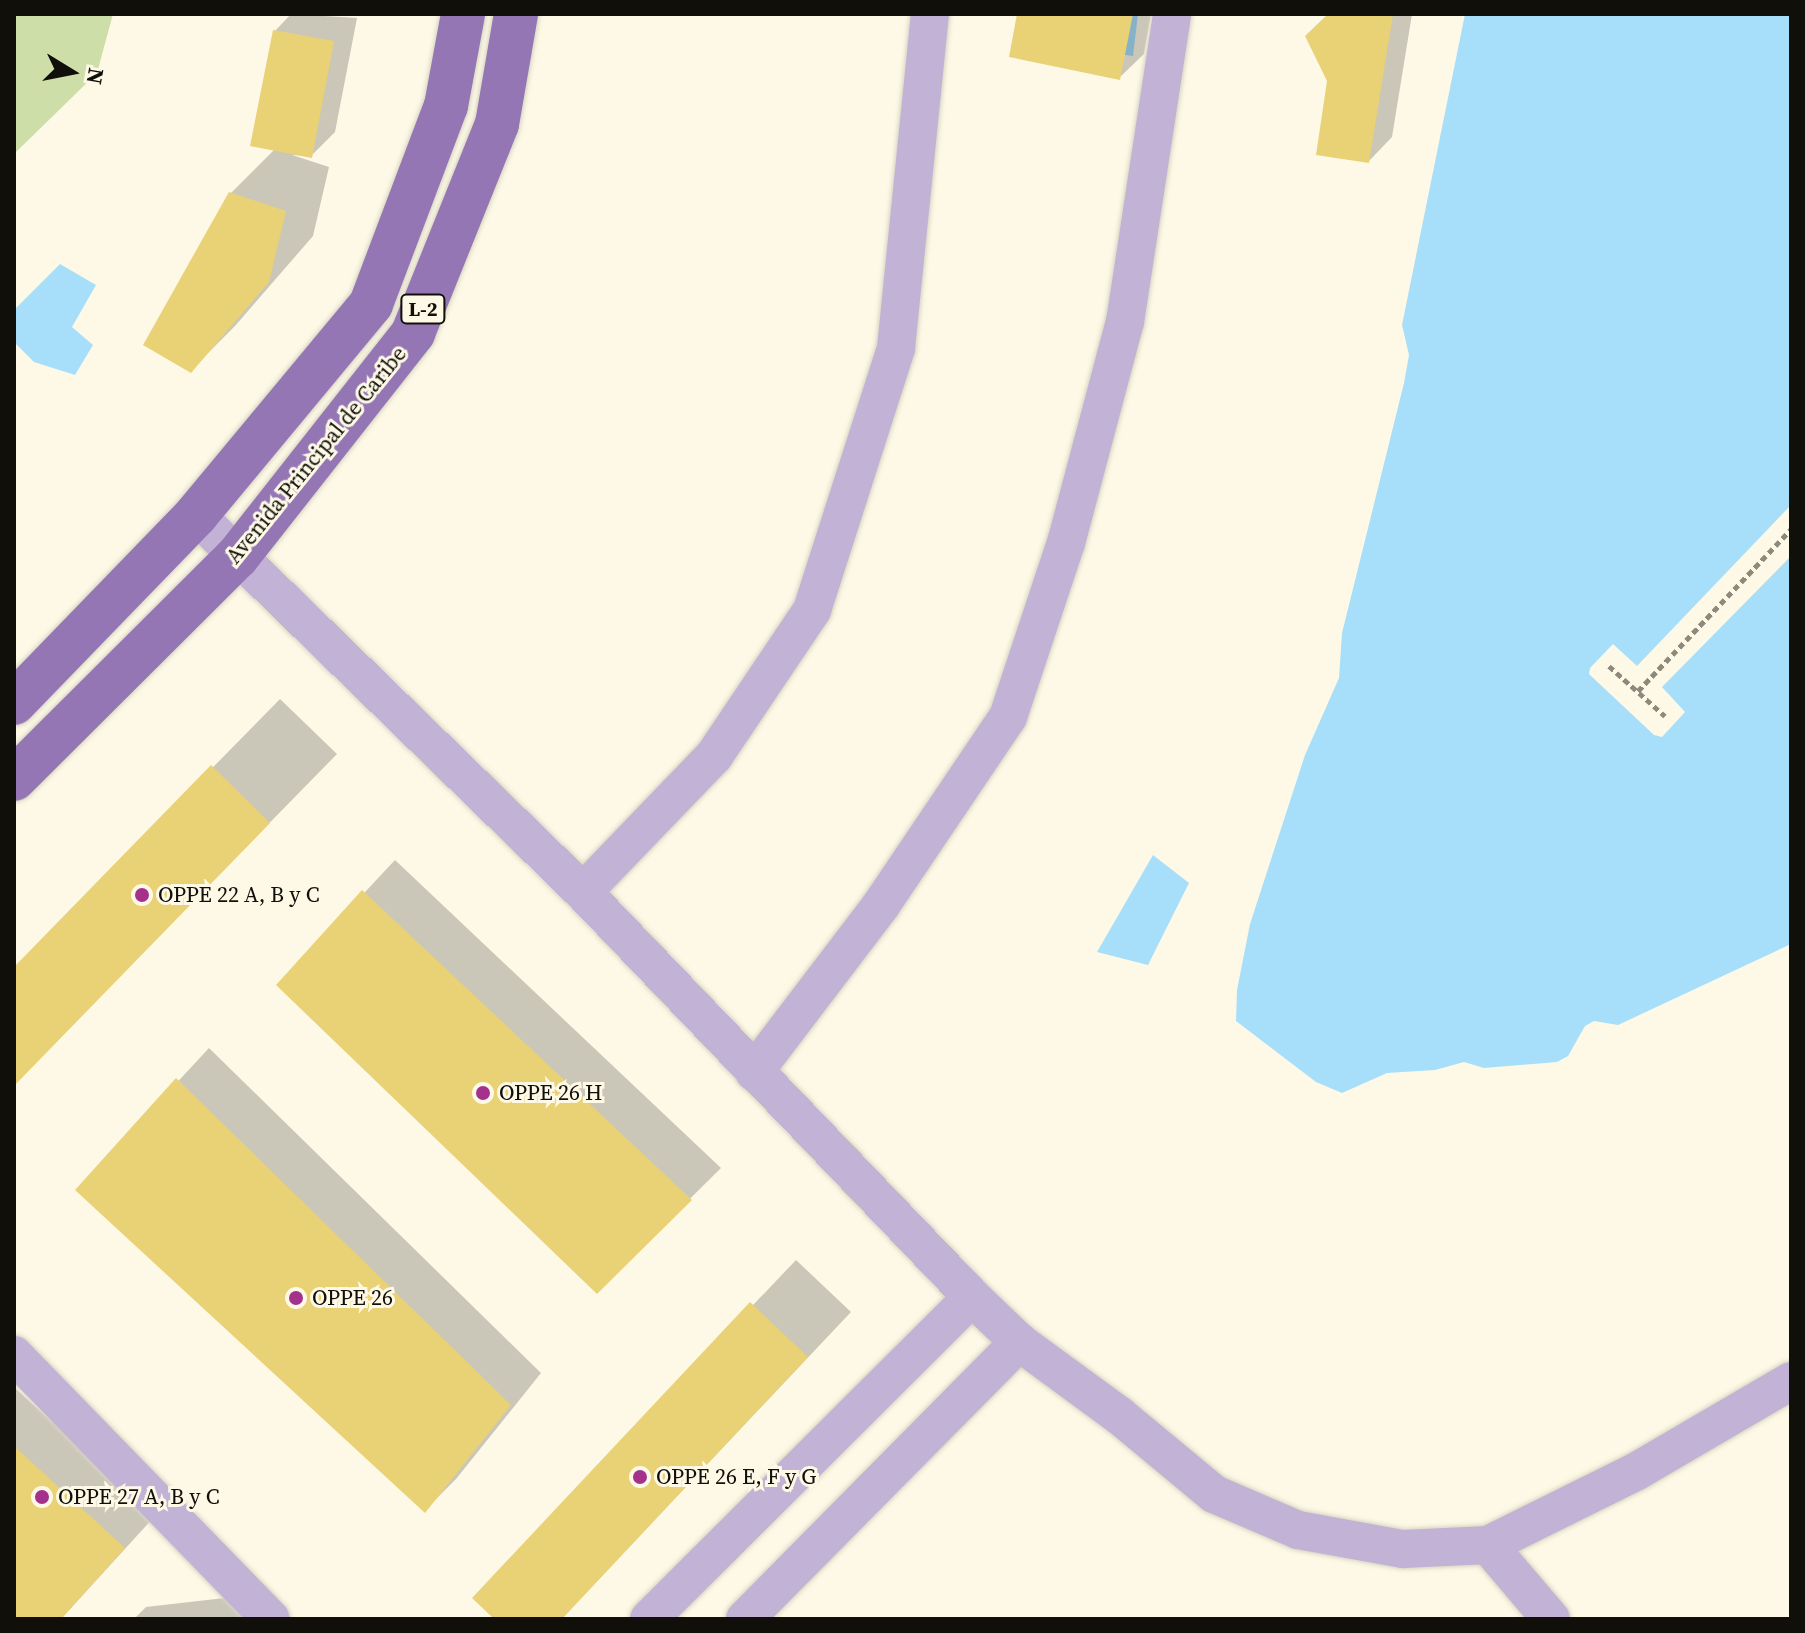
<!DOCTYPE html>
<style>
body{margin:0}
#map{position:relative;width:1805px;height:1633px;overflow:hidden;background:#fdf9e6;font-family:"Source Serif 4",serif}
div>[style]{position:absolute}
[style*='--x']{left:calc(var(--x)*1px);top:calc(var(--y)*1px);width:calc(var(--w)*1px);rotate:calc(var(--a)*1deg)}
.green>*{inset:0;background:#cedea8}
.water>*{inset:0;background:#a7dffb}
.shadow>*{inset:0;background:#0003}
.building>*{inset:0;background:#e9d176}
.path>*{height:5px;margin-top:-2.5px;transform-origin:0;background:repeating-linear-gradient(90deg,#8d8a7d 0 6px,transparent 0 10px)}
.roads{filter:drop-shadow(0 0 2px #d7d4c3) drop-shadow(0 0 2px #d7d4c3)}
.minor>*{height:38px;margin:-19px;padding:0 19px;transform-origin:19px;border-radius:19px;background:#c2b2d5}
.major>*{height:44px;margin:-22px;padding:0 22px;transform-origin:22px;border-radius:22px;background:#9476b4}
.dots>*{width:22px;height:22px;translate:-50% -50%;box-sizing:border-box;border:4px solid #fdf9e6;border-radius:50%}
span{translate:-50% -50%;white-space:nowrap;text-align:center;line-height:1.15;-webkit-text-stroke:6px #fdf9e6;paint-order:stroke}
.shield-label span{padding:2px 6px;background:#fdf9e6;border:2px solid;border-radius:6px;-webkit-text-stroke-width:0}
.shield-label{font-size:20px;color:#100f09;font-weight:700}
.street-label{font-size:22px;color:#100f09}
.poi-label{font-size:22px;color:#100f09}
.left{translate:0 -50%;text-align:left}
.frame{position:absolute;inset:0;border:16px solid #100f09;pointer-events:none}
.north{position:absolute;left:32px;top:32px;width:80px;height:80px;-webkit-text-stroke:6px #fdf9e6;paint-order:stroke;rotate:100deg;font-size:22px;font-weight:700;line-height:32px;text-align:center;color:#100f09}
.north::after{content:'';display:block;margin:auto;width:28px;height:36px;background:#100f09;clip-path:polygon(50% 0,100% 100%,50% 72%,0 100%)}
</style>
<div id="map">
<div class="green">
<div style="clip-path:polygon(14px 14px,113px 14px,97px 73px,14px 154px)"></div>
</div>
<div class="water">
<div style="clip-path:polygon(1102px 14px,1138px 14px,1133px 56px,1097px 51px)"></div>
<div style="clip-path:polygon(1465px 14px,1791px 14px,1791px 505px,1637px 666px,1613px 644px,1590px 668px,1589px 674px,1654px 735px,1662px 737px,1685px 712px,1662px 687px,1791px 556px,1791px 944px,1618px 1025px,1594px 1021px,1585px 1026px,1568px 1056px,1557px 1062px,1484px 1068px,1464px 1062px,1435px 1070px,1387px 1073px,1342px 1093px,1316px 1082px,1236px 1021px,1237px 990px,1250px 924px,1305px 755px,1339px 678px,1342px 633px,1404px 383px,1409px 355px,1402px 325px)"></div>
<div style="clip-path:polygon(60px 264px,96px 285px,72px 327px,93px 345px,75px 375px,34px 362px,14px 342px,14px 310px)"></div>
<div style="clip-path:polygon(1153px 855px,1189px 883px,1148px 965px,1097px 952px)"></div>
</div>
<div class="shadow">
<div style="clip-path:polygon(291px 14px,357px 18px,335px 132px,311px 156px,292px 155px,329px 167px,313px 236px,235px 326px,191px 370px,231px 193px,275px 149px,275px 31px)"></div>
<div style="clip-path:polygon(1019px 14px,1151px 14px,1144px 54px,1120px 77px)"></div>
<div style="clip-path:polygon(1329px 14px,1412px 14px,1392px 137px,1369px 161px,1329px 81px)"></div>
<div style="clip-path:polygon(280px 699px,337px 754px,14px 1084px,14px 970px)"></div>
<div style="clip-path:polygon(395px 860px,721px 1168px,597px 1291px,278px 985px)"></div>
<div style="clip-path:polygon(209px 1048px,541px 1373px,456px 1479px,425px 1510px,77px 1190px)"></div>
<div style="clip-path:polygon(796px 1260px,851px 1312px,561px 1619px,497px 1619px,474px 1598px)"></div>
<div style="clip-path:polygon(14px 1387px,155px 1516px,61px 1619px,14px 1619px)"></div>
<div style="clip-path:polygon(242px 1596px,244px 1619px,134px 1619px,146px 1607px)"></div>
</div>
<div class="building">
<div style="clip-path:polygon(1017px 14px,1133px 14px,1120px 80px,1009px 57px)"></div>
<div style="clip-path:polygon(1328px 14px,1393px 14px,1369px 163px,1316px 155px,1327px 81px,1305px 36px)"></div>
<div style="clip-path:polygon(273px 30px,334px 41px,312px 158px,250px 146px)"></div>
<div style="clip-path:polygon(229px 192px,286px 211px,269px 282px,191px 373px,143px 345px)"></div>
<div style="clip-path:polygon(211px 765px,270px 823px,14px 1086px,14px 967px)"></div>
<div style="clip-path:polygon(362px 890px,692px 1200px,597px 1294px,276px 985px)"></div>
<div style="clip-path:polygon(176px 1078px,511px 1405px,425px 1513px,75px 1190px)"></div>
<div style="clip-path:polygon(750px 1302px,808px 1357px,562px 1619px,494px 1619px,472px 1598px)"></div>
<div style="clip-path:polygon(14px 1446px,125px 1548px,61px 1619px,14px 1619px)"></div>
</div>
<div class="path">
<div style="--x:1609;--y:666;--w:75;--a:41.8"></div>
<div style="--x:1638;--y:691;--w:223;--a:-46.6"></div>
</div>
<div class="roads">
<div class="minor">
<div style="--x:196;--y:515;--w:540;--a:44.25"></div>
<div style="--x:583;--y:892;--w:562;--a:46.15"></div>
<div style="--x:972;--y:1297;--w:65;--a:43.8"></div>
<div style="--x:1019;--y:1342;--w:125;--a:36.2"></div>
<div style="--x:1120;--y:1416;--w:122;--a:39.7"></div>
<div style="--x:1214;--y:1494;--w:91;--a:23.2"></div>
<div style="--x:1298;--y:1530;--w:107;--a:10.3"></div>
<div style="--x:1403;--y:1549;--w:85;--a:-2.7"></div>
<div style="--x:1488;--y:1545;--w:166;--a:-26.4"></div>
<div style="--x:1637;--y:1471;--w:178;--a:-30.3"></div>
<div style="--x:583;--y:892;--w:189;--a:-46.1"></div>
<div style="--x:714;--y:756;--w:176;--a:-56.1"></div>
<div style="--x:812;--y:610;--w:275;--a:-72.2"></div>
<div style="--x:896;--y:348;--w:336;--a:-84.2"></div>
<div style="--x:754;--y:1072;--w:210;--a:-52.7"></div>
<div style="--x:881;--y:905;--w:227;--a:-56"></div>
<div style="--x:1008;--y:717;--w:183;--a:-71.6"></div>
<div style="--x:1066;--y:543;--w:229;--a:-75.1"></div>
<div style="--x:1125;--y:322;--w:312;--a:-81.3"></div>
<div style="--x:14;--y:1355;--w:368;--a:45.8"></div>
<div style="--x:1488;--y:1545;--w:97;--a:49.6"></div>
<div style="--x:649;--y:1619;--w:456;--a:-44.9"></div>
<div style="--x:745;--y:1619;--w:390;--a:-45.3"></div>
</div>
<div class="major">
<div style="--x:14;--y:703;--w:262;--a:-45.9"></div>
<div style="--x:196;--y:515;--w:274;--a:-50.3"></div>
<div style="--x:371;--y:304;--w:212;--a:-69.3"></div>
<div style="--x:446;--y:106;--w:94;--a:-79.5"></div>
<div style="--x:14;--y:779;--w:315;--a:-44.9"></div>
<div style="--x:237;--y:557;--w:285;--a:-51.8"></div>
<div style="--x:413;--y:333;--w:225;--a:-68.1"></div>
<div style="--x:497;--y:124;--w:112;--a:-80.2"></div>
</div>
</div>
<div class="dots">
<div style="left:142px;top:895px;background:#a4318b"></div>
<div style="left:483px;top:1093px;background:#a4318b"></div>
<div style="left:296px;top:1298px;background:#a4318b"></div>
<div style="left:640px;top:1477px;background:#a4318b"></div>
<div style="left:42px;top:1497px;background:#a4318b"></div>
</div>
<div class="shield-label">
<span style="left:423px;top:309px">L-2</span>
</div>
<div class="street-label">
<span style="left:316px;top:455px;rotate:-51deg">Avenida Principal de Caribe</span>
</div>
<div class="poi-label">
<span class="left" style="left:158px;top:895px">OPPE 22 A, B y C</span>
<span class="left" style="left:499px;top:1093px">OPPE 26 H</span>
<span class="left" style="left:312px;top:1298px">OPPE 26</span>
<span class="left" style="left:656px;top:1477px">OPPE 26 E, F y G</span>
<span class="left" style="left:58px;top:1497px">OPPE 27 A, B y C</span>
</div>
<div class="frame"></div>
<div class="north">N</div>
</div>
